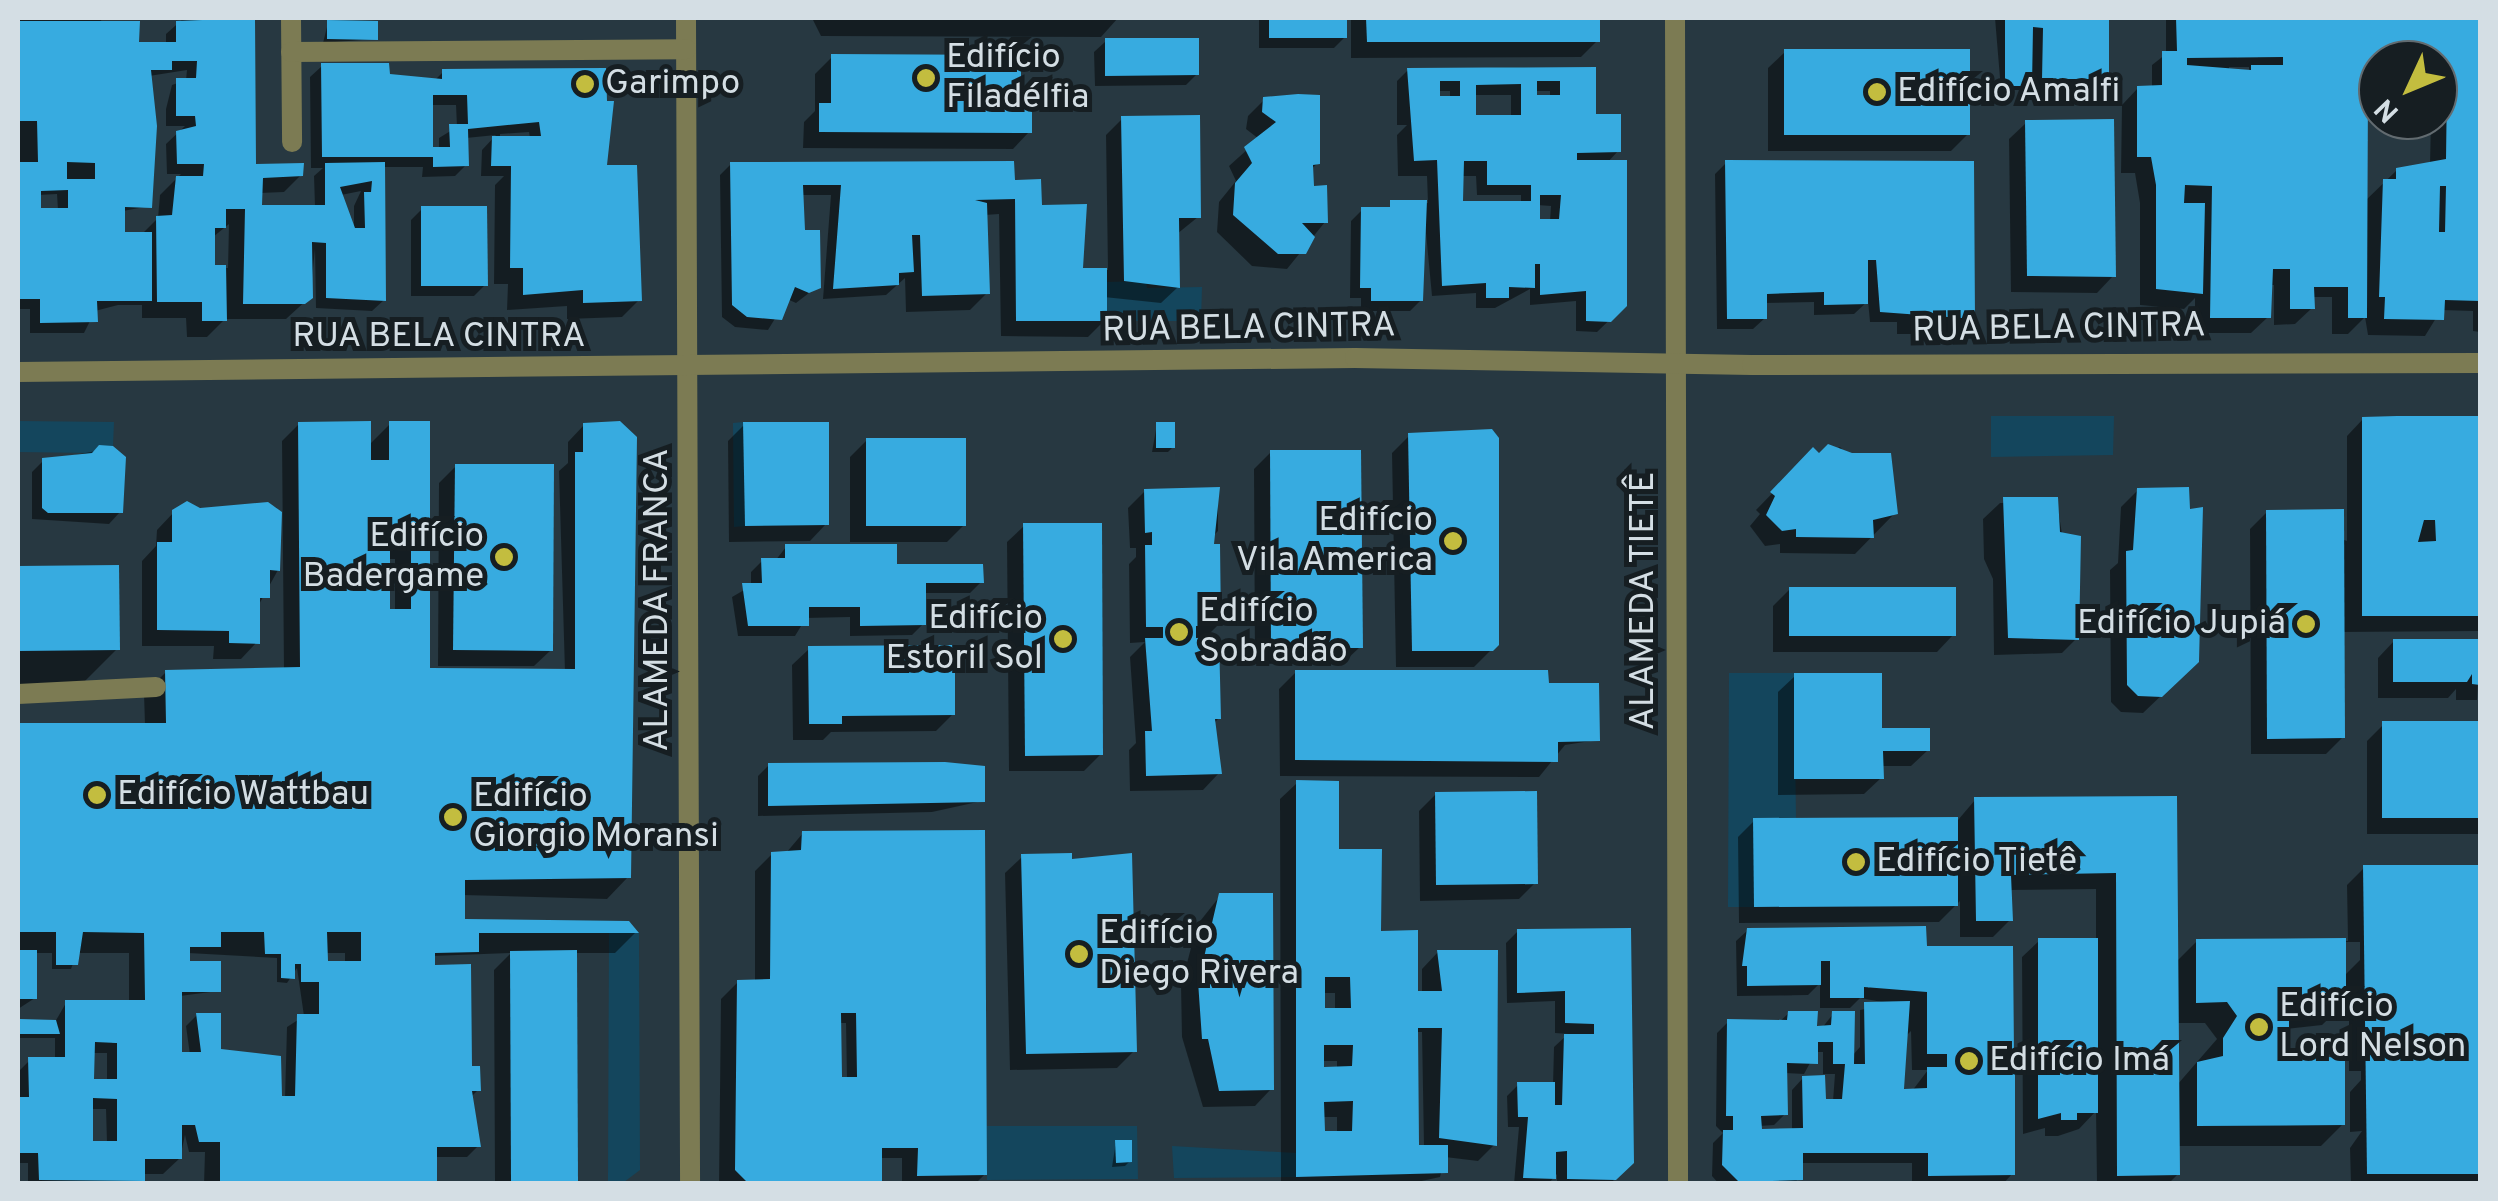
<!DOCTYPE html>
<meta charset="utf-8">
<style>
body{margin:0}
#map{position:relative;width:2498px;height:1201px;overflow:hidden;background:#273841;font-family:Overpass,sans-serif}
div>[style]{position:absolute}
[style*='--x']{left:calc(var(--x)*1px);top:calc(var(--y)*1px);width:calc(var(--w)*1px);rotate:calc(var(--a)*1deg)}
.green>*{inset:0;background:#14465d}
.shadow>*{inset:0;background:#0007}
.building>*{inset:0;background:#37abe0}
.lane>*{height:20px;margin:-10px;padding:0 10px;transform-origin:10px;border-radius:10px;background:#7c7b53}
.street>*{height:20px;margin:-10px;padding:0 10px;transform-origin:10px;border-radius:10px;background:#7c7b53}
.dots>*{width:28px;height:28px;translate:-50% -50%;box-sizing:border-box;border:5px solid #161e22;border-radius:50%}
span{translate:-50% -50%;white-space:nowrap;text-align:center;line-height:1.15;-webkit-text-stroke:10px #161e22;paint-order:stroke}
.poi-label{font-size:35px;color:#d4dee4}
.left{translate:0 -50%;text-align:left}
.right{translate:-100% -50%;text-align:right}
.street-label{font-size:35px;color:#d4dee4}
.frame{position:absolute;inset:0;border:20px solid #d4dee4;pointer-events:none}
.north{position:absolute;left:2358px;top:40px;width:100px;height:100px;box-sizing:border-box;background:#161e22;border:2px solid #626b70;border-radius:50%;rotate:226deg;font-size:28px;font-weight:700;line-height:40px;text-align:center;color:#d4dee4}
.north::after{content:'';display:block;margin:auto;width:35px;height:45px;background:#c3bd3f;clip-path:polygon(50% 0,100% 100%,50% 72%,0 100%)}
</style>
<div id="map">
<div class="green">
<div style="clip-path:polygon(1146px 281px,1147px 288px,1202px 287px,1201px 321px,1107px 321px,1107px 282px)"></div>
<div style="clip-path:polygon(1991px 416px,2114px 416px,2113px 455px,1991px 457px)"></div>
<div style="clip-path:polygon(18px 421px,114px 422px,113px 446px,92px 453px,18px 452px)"></div>
<div style="clip-path:polygon(743px 422px,745px 526px,734px 527px,733px 423px)"></div>
<div style="clip-path:polygon(1729px 673px,1794px 673px,1796px 818px,1754px 818px,1754px 907px,1728px 907px)"></div>
<div style="clip-path:polygon(609px 933px,639px 933px,640px 1170px,624px 1182px,608px 1182px)"></div>
<div style="clip-path:polygon(987px 1126px,1137px 1126px,1138px 1179px,987px 1180px)"></div>
<div style="clip-path:polygon(1172px 1146px,1296px 1153px,1296px 1177px,1174px 1178px)"></div>
</div>
<div class="shadow">
<div style="clip-path:polygon(evenodd,18px 18px,104px 18px,98px 23px,137px 44px,166px 45px,166px 34px,184px 18px,253px 18px,253px 166px,301px 175px,284px 192px,260px 193px,260px 207px,315px 207px,314px 176px,323px 168px,311px 168px,310px 77px,322px 66px,434px 81px,443px 72px,604px 71px,604px 164px,639px 300px,622px 317px,567px 319px,567px 306px,507px 310px,508px 284px,494px 284px,495px 185px,504px 176px,481px 176px,482px 150px,496px 135px,466px 138px,466px 165px,455px 176px,422px 177px,423px 167px,383px 167px,384px 300px,372px 311px,316px 308px,315px 249px,310px 297px,286px 319px,225px 319px,207px 337px,187px 337px,186px 318px,142px 318px,142px 305px,118px 305px,95px 311px,84px 333px,30px 333px,30px 309px,18px 309px,18px 18px,187px 70px,186px 80px,172px 85px,166px 109px,166px 126px,185px 126px,166px 144px,167px 174px,181px 174px,160px 195px,158px 218px,141px 235px,123px 234px,123px 211px,150px 206px,149px 76px,187px 70px,18px 18px,431px 105px,456px 105px,457px 127px,439px 138px,439px 149px,430px 150px,431px 105px,18px 18px,529px 132px,530px 138px,500px 138px,500px 134px,529px 132px,18px 18px,361px 191px,354px 206px,354px 231px,341px 195px,361px 191px,18px 18px,57px 194px,58px 210px,38px 210px,38px 195px,57px 194px,18px 18px,229px 224px,228px 268px,213px 268px,213px 237px,229px 224px)"></div>
<div style="clip-path:polygon(812px 18px,1118px 18px,1101px 37px,821px 36px)"></div>
<div style="clip-path:polygon(1259px 18px,1345px 18px,1345px 37px,1334px 48px,1259px 48px)"></div>
<div style="clip-path:polygon(1351px 18px,1597px 18px,1597px 41px,1581px 57px,1351px 58px)"></div>
<div style="clip-path:polygon(1995px 18px,2106px 18px,2107px 78px,2095px 89px,2032px 89px,2032px 82px,2024px 90px,2001px 90px)"></div>
<div style="clip-path:polygon(evenodd,2166px 18px,2480px 18px,2480px 332px,2473px 331px,2473px 311px,2441px 310px,2425px 336px,2368px 335px,2365px 317px,2348px 334px,2332px 334px,2332px 297px,2312px 297px,2312px 308px,2295px 324px,2274px 325px,2274px 285px,2268px 285px,2268px 317px,2251px 333px,2195px 333px,2195px 298px,2184px 309px,2140px 305px,2140px 203px,2135px 173px,2121px 173px,2122px 105px,2138px 88px,2152px 88px,2152px 65px,2166px 54px,2166px 18px,2378px 60px,2438px 60px,2438px 120px,2431px 120px,2430px 164px,2397px 170px,2365px 201px,2365px 99px,2378px 99px,2378px 60px,2166px 18px,2229px 67px,2249px 67px,2249px 71px,2229px 76px,2229px 67px)"></div>
<div style="clip-path:polygon(328px 23px,375px 39px,323px 43px)"></div>
<div style="clip-path:polygon(1106px 41px,1197px 74px,1186px 85px,1095px 86px,1094px 52px)"></div>
<div style="clip-path:polygon(1785px 52px,1968px 134px,1951px 151px,1768px 151px,1768px 68px)"></div>
<div style="clip-path:polygon(832px 57px,1029px 132px,1013px 149px,803px 148px,804px 122px,815px 111px,815px 74px)"></div>
<div style="clip-path:polygon(evenodd,1593px 69px,1593px 117px,1618px 151px,1607px 163px,1625px 305px,1597px 332px,1576px 331px,1576px 301px,1530px 305px,1530px 289px,1495px 308px,1476px 308px,1476px 293px,1432px 296px,1424px 212px,1421px 300px,1410px 311px,1361px 311px,1361px 298px,1350px 298px,1351px 221px,1362px 210px,1428px 203px,1427px 176px,1398px 176px,1397px 135px,1407px 125px,1397px 125px,1397px 81px,1408px 70px,1593px 69px,1438px 91px,1450px 91px,1450px 98px,1437px 98px,1438px 91px,1593px 69px,1534px 91px,1550px 91px,1550px 98px,1534px 98px,1534px 91px,1593px 69px,1473px 95px,1511px 95px,1511px 117px,1470px 117px,1473px 95px,1593px 69px,1461px 176px,1476px 176px,1477px 195px,1521px 195px,1521px 203px,1461px 203px,1461px 176px,1593px 69px,1537px 205px,1551px 206px,1550px 221px,1537px 221px,1537px 205px)"></div>
<div style="clip-path:polygon(1265px 99px,1318px 163px,1310px 170px,1311px 188px,1325px 222px,1287px 269px,1252px 266px,1217px 232px,1219px 202px,1236px 181px,1229px 166px,1259px 139px,1246px 129px,1248px 116px)"></div>
<div style="clip-path:polygon(1122px 119px,1198px 217px,1177px 234px,1178px 287px,1161px 303px,1104px 297px,1105px 320px,1088px 337px,1001px 336px,999px 214px,985px 215px,987px 293px,970px 310px,906px 312px,905px 278px,886px 295px,823px 299px,831px 195px,801px 195px,802px 233px,818px 286px,796px 303px,787px 299px,768px 330px,735px 327px,722px 317px,720px 175px,731px 164px,1012px 182px,1039px 207px,1080px 270px,1108px 270px,1106px 135px)"></div>
<div style="clip-path:polygon(2026px 123px,2113px 276px,2097px 293px,2011px 292px,2009px 139px)"></div>
<div style="clip-path:polygon(1726px 163px,1973px 318px,1956px 334px,1897px 334px,1897px 322px,1870px 322px,1868px 301px,1854px 314px,1814px 315px,1814px 302px,1764px 303px,1765px 318px,1753px 329px,1717px 329px,1715px 174px)"></div>
<div style="clip-path:polygon(422px 209px,485px 285px,474px 296px,411px 296px,411px 220px)"></div>
<div style="clip-path:polygon(2363px 419px,2480px 419px,2480px 631px,2342px 632px,2343px 737px,2326px 754px,2251px 754px,2250px 529px,2267px 512px,2347px 541px,2347px 436px)"></div>
<div style="clip-path:polygon(evenodd,299px 424px,369px 445px,390px 424px,428px 424px,423px 672px,565px 672px,559px 471px,568px 463px,568px 442px,584px 425px,634px 438px,628px 877px,607px 899px,462px 895px,462px 922px,635px 933px,615px 953px,574px 953px,573px 1184px,495px 1184px,494px 970px,511px 953px,432px 956px,478px 1090px,470px 1098px,478px 1146px,467px 1157px,434px 1157px,431px 1184px,204px 1184px,205px 1152px,189px 1152px,185px 1135px,180px 1158px,163px 1174px,142px 1174px,139px 1184px,28px 1184px,28px 1163px,18px 1163px,18px 1072px,30px 1060px,55px 1059px,55px 1038px,18px 1038px,18px 1026px,55px 1022px,66px 1003px,129px 1003px,129px 953px,77px 953px,71px 969px,52px 969px,52px 953px,35px 953px,35px 998px,18px 1009px,18px 725px,145px 725px,144px 694px,166px 672px,284px 672px,282px 441px,299px 424px,387px 559px,395px 559px,395px 612px,388px 612px,387px 559px,299px 424px,188px 953px,277px 958px,277px 982px,287px 983px,297px 968px,304px 1016px,287px 1027px,285px 1098px,279px 1103px,218px 1056px,197px 1015px,186px 1026px,190px 1055px,180px 1058px,180px 996px,218px 991px,188px 963px,188px 953px,299px 424px,325px 953px,345px 953px,345px 964px,325px 964px,325px 953px,299px 424px,92px 1053px,107px 1053px,107px 1081px,92px 1081px,92px 1053px,299px 424px,91px 1109px,106px 1109px,107px 1143px,91px 1143px,91px 1109px)"></div>
<div style="clip-path:polygon(1157px 424px,1173px 447px,1168px 452px,1152px 452px)"></div>
<div style="clip-path:polygon(744px 425px,826px 524px,810px 541px,729px 542px,728px 441px)"></div>
<div style="clip-path:polygon(1409px 436px,1497px 644px,1474px 667px,1396px 667px,1392px 453px)"></div>
<div style="clip-path:polygon(867px 440px,964px 525px,947px 542px,850px 542px,850px 457px)"></div>
<div style="clip-path:polygon(1840px 447px,1895px 513px,1855px 554px,1780px 553px,1780px 544px,1765px 546px,1750px 526px,1760px 514px,1756px 510px,1813px 451px,1819px 456px)"></div>
<div style="clip-path:polygon(112px 448px,120px 512px,109px 524px,32px 519px,32px 472px,43px 461px)"></div>
<div style="clip-path:polygon(1271px 452px,1360px 647px,1343px 663px,1255px 664px,1254px 469px)"></div>
<div style="clip-path:polygon(456px 466px,551px 650px,534px 666px,438px 666px,439px 483px)"></div>
<div style="clip-path:polygon(1218px 490px,1218px 531px,1212px 537px,1218px 625px,1203px 640px,1219px 718px,1213px 724px,1219px 773px,1203px 790px,1130px 791px,1129px 750px,1136px 743px,1130px 657px,1145px 642px,1130px 643px,1129px 564px,1136px 557px,1136px 548px,1130px 548px,1128px 508px,1145px 491px)"></div>
<div style="clip-path:polygon(2138px 490px,2184px 674px,2143px 713px,2121px 712px,2111px 702px,2110px 570px,2118px 563px,2121px 507px)"></div>
<div style="clip-path:polygon(2057px 502px,2078px 637px,2062px 653px,1994px 655px,1993px 579px,1984px 559px,1983px 519px,2000px 503px)"></div>
<div style="clip-path:polygon(268px 504px,277px 508px,278px 570px,257px 608px,257px 642px,241px 659px,213px 659px,214px 646px,142px 646px,142px 561px,156px 546px,157px 530px,174px 512px)"></div>
<div style="clip-path:polygon(1024px 526px,1101px 754px,1084px 771px,1009px 771px,1007px 542px)"></div>
<div style="clip-path:polygon(786px 547px,894px 566px,981px 582px,970px 593px,923px 593px,923px 624px,912px 635px,850px 636px,850px 617px,806px 618px,795px 636px,738px 636px,732px 597px,751px 586px,751px 572px,762px 561px,775px 561px)"></div>
<div style="clip-path:polygon(117px 568px,118px 648px,80px 686px,18px 687px,18px 569px)"></div>
<div style="clip-path:polygon(1790px 589px,1953px 635px,1937px 652px,1773px 652px,1773px 606px)"></div>
<div style="clip-path:polygon(2480px 640px,2477px 700px,2456px 700px,2456px 689px,2448px 698px,2378px 698px,2378px 658px,2394px 641px)"></div>
<div style="clip-path:polygon(809px 649px,953px 714px,936px 731px,831px 732px,823px 740px,793px 740px,792px 665px)"></div>
<div style="clip-path:polygon(1296px 672px,1546px 688px,1597px 740px,1565px 745px,1539px 777px,1280px 776px,1279px 689px)"></div>
<div style="clip-path:polygon(1795px 676px,1880px 730px,1928px 750px,1911px 766px,1881px 766px,1881px 778px,1864px 794px,1778px 795px,1778px 692px)"></div>
<div style="clip-path:polygon(2384px 724px,2480px 724px,2480px 834px,2367px 834px,2367px 741px)"></div>
<div style="clip-path:polygon(769px 765px,982px 801px,932px 812px,758px 816px,758px 776px)"></div>
<div style="clip-path:polygon(evenodd,1297px 783px,1416px 994px,1422px 994px,1422px 969px,1438px 952px,1495px 1144px,1478px 1161px,1445px 1157px,1440px 1177px,1408px 1184px,1281px 1184px,1280px 799px,1297px 783px,1323px 993px,1335px 993px,1335px 1010px,1323px 1010px,1323px 993px,1297px 783px,1416px 1032px,1422px 1032px,1424px 1147px,1416px 1151px,1416px 1032px,1297px 783px,1321px 1061px,1337px 1061px,1337px 1069px,1321px 1069px,1321px 1061px,1297px 783px,1322px 1117px,1337px 1117px,1337px 1133px,1322px 1133px,1322px 1117px)"></div>
<div style="clip-path:polygon(1436px 794px,1535px 883px,1519px 899px,1420px 901px,1419px 811px)"></div>
<div style="clip-path:polygon(evenodd,2175px 799px,2176px 962px,2197px 941px,2348px 941px,2347px 885px,2364px 868px,2480px 868px,2480px 1184px,2351px 1184px,2350px 1148px,2362px 1131px,2350px 1132px,2350px 1092px,2361px 1080px,2361px 1071px,2349px 1071px,2349px 999px,2322px 1025px,2286px 1029px,2286px 1054px,2343px 1124px,2321px 1146px,2178px 1146px,2178px 1174px,2168px 1184px,2097px 1184px,2096px 1111px,2079px 1129px,2058px 1136px,2045px 1136px,2045px 1128px,2023px 1134px,2022px 957px,2039px 941px,2096px 941px,2096px 889px,2009px 890px,2010px 920px,1993px 937px,1960px 937px,1960px 901px,1939px 922px,1739px 923px,1738px 837px,1754px 821px,1958px 820px,1975px 800px,2175px 799px,2344px 942px,2360px 942px,2360px 960px,2344px 976px,2344px 942px,2175px 799px,2177px 1023px,2205px 1023px,2217px 1039px,2177px 1085px,2177px 1023px)"></div>
<div style="clip-path:polygon(evenodd,803px 833px,985px 1174px,975px 1184px,902px 1184px,902px 1158px,879px 1158px,876px 1184px,719px 1184px,721px 999px,738px 982px,755px 982px,755px 871px,772px 854px,786px 853px,803px 833px,839px 1023px,846px 1023px,847px 1080px,839px 1083px,839px 1023px)"></div>
<div style="clip-path:polygon(1022px 857px,1134px 1051px,1117px 1068px,1010px 1070px,1005px 873px)"></div>
<div style="clip-path:polygon(1220px 896px,1271px 1089px,1255px 1106px,1203px 1107px,1182px 1037px,1181px 986px,1197px 925px)"></div>
<div style="clip-path:polygon(1628px 930px,1631px 1162px,1610px 1184px,1557px 1184px,1557px 1174px,1548px 1184px,1514px 1184px,1519px 1127px,1508px 1127px,1507px 1096px,1518px 1085px,1553px 1085px,1554px 1047px,1568px 1034px,1555px 1033px,1555px 1001px,1507px 1003px,1506px 943px,1518px 931px)"></div>
<div style="clip-path:polygon(evenodd,1748px 930px,1924px 952px,2012px 1053px,1995px 1070px,2012px 1174px,2003px 1184px,1912px 1184px,1912px 1163px,1800px 1163px,1796px 1184px,1719px 1184px,1712px 1176px,1713px 1143px,1723px 1133px,1716px 1126px,1717px 1033px,1728px 1022px,1779px 1022px,1789px 1013px,1822px 1028px,1833px 1014px,1852px 1056px,1860px 1047px,1860px 1010px,1893px 1004px,1860px 998px,1850px 1008px,1820px 1008px,1820px 983px,1808px 995px,1737px 996px,1736px 941px,1748px 930px,1911px 1031px,1912px 1070px,1928px 1070px,1912px 1091px,1901px 1091px,1903px 1039px,1911px 1031px,1748px 930px,1816px 1052px,1823px 1052px,1823px 1074px,1835px 1074px,1833px 1101px,1823px 1101px,1803px 1078px,1792px 1090px,1792px 1131px,1759px 1132px,1759px 1126px,1774px 1125px,1785px 1114px,1785px 1073px,1804px 1074px,1816px 1052px)"></div>
<div style="clip-path:polygon(1116px 1142px,1130px 1161px,1125px 1166px,1112px 1167px)"></div>
</div>
<div class="building">
<div style="clip-path:polygon(evenodd,255px 18px,256px 164px,304px 163px,303px 176px,263px 178px,262px 205px,325px 205px,325px 163px,385px 162px,386px 301px,326px 298px,326px 243px,312px 242px,313px 298px,305px 304px,243px 304px,245px 209px,226px 209px,226px 228px,215px 228px,215px 265px,226px 265px,227px 321px,202px 321px,202px 302px,157px 302px,156px 216px,172px 215px,176px 176px,203px 176px,204px 164px,177px 164px,176px 131px,196px 126px,195px 116px,176px 116px,176px 78px,196px 78px,197px 61px,172px 61px,172px 70px,151px 70px,157px 126px,152px 208px,125px 207px,125px 232px,152px 232px,152px 301px,97px 301px,98px 322px,40px 323px,40px 299px,18px 299px,18px 162px,38px 162px,37px 121px,18px 121px,18px 21px,140px 21px,139px 42px,176px 42px,176px 21px,255px 18px,67px 162px,95px 163px,95px 179px,67px 179px,67px 162px,255px 18px,372px 181px,371px 192px,364px 192px,365px 228px,355px 228px,340px 187px,372px 181px,255px 18px,68px 190px,68px 208px,41px 208px,41px 191px,68px 190px)"></div>
<div style="clip-path:polygon(1269px 18px,1347px 18px,1347px 38px,1269px 38px)"></div>
<div style="clip-path:polygon(1366px 18px,1600px 18px,1600px 42px,1367px 42px)"></div>
<div style="clip-path:polygon(2005px 18px,2109px 18px,2109px 79px,2042px 79px,2043px 28px,2033px 27px,2032px 86px,2005px 86px)"></div>
<div style="clip-path:polygon(evenodd,2176px 18px,2480px 18px,2480px 301px,2445px 300px,2444px 320px,2384px 319px,2385px 297px,2379px 297px,2383px 179px,2396px 179px,2396px 168px,2446px 159px,2447px 83px,2438px 83px,2438px 60px,2378px 60px,2378px 84px,2368px 84px,2367px 318px,2348px 318px,2348px 287px,2314px 287px,2315px 309px,2290px 309px,2290px 269px,2273px 269px,2271px 318px,2210px 318px,2212px 186px,2185px 185px,2184px 203px,2205px 203px,2203px 294px,2156px 289px,2156px 185px,2151px 157px,2137px 157px,2137px 86px,2162px 85px,2162px 51px,2177px 51px,2176px 18px,2283px 57px,2283px 65px,2251px 65px,2251px 70px,2187px 65px,2187px 58px,2283px 57px,2176px 18px,2440px 186px,2446px 186px,2445px 232px,2439px 232px,2440px 186px)"></div>
<div style="clip-path:polygon(327px 20px,378px 21px,378px 40px,327px 39px)"></div>
<div style="clip-path:polygon(1105px 38px,1199px 38px,1199px 75px,1105px 76px)"></div>
<div style="clip-path:polygon(1784px 49px,1970px 49px,1970px 135px,1784px 135px)"></div>
<div style="clip-path:polygon(831px 54px,1021px 55px,1021px 102px,1032px 102px,1032px 133px,819px 132px,819px 103px,831px 103px)"></div>
<div style="clip-path:polygon(evenodd,321px 63px,389px 63px,390px 74px,442px 79px,442px 69px,606px 68px,607px 101px,614px 101px,607px 165px,637px 165px,642px 301px,583px 303px,583px 290px,523px 295px,523px 268px,510px 268px,511px 166px,491px 166px,492px 136px,541px 136px,539px 122px,468px 129px,469px 166px,433px 167px,433px 157px,322px 157px,321px 63px,433px 95px,467px 95px,468px 124px,449px 124px,450px 147px,433px 147px,433px 95px)"></div>
<div style="clip-path:polygon(evenodd,1596px 67px,1596px 114px,1621px 114px,1621px 152px,1577px 153px,1577px 160px,1627px 160px,1627px 306px,1611px 322px,1586px 321px,1586px 291px,1540px 295px,1540px 264px,1535px 264px,1535px 288px,1509px 287px,1509px 298px,1486px 298px,1486px 283px,1442px 286px,1437px 160px,1414px 161px,1407px 68px,1596px 67px,1440px 81px,1460px 81px,1460px 96px,1440px 96px,1440px 81px,1596px 67px,1537px 81px,1560px 81px,1560px 95px,1537px 95px,1537px 81px,1596px 67px,1521px 84px,1521px 115px,1476px 115px,1476px 85px,1521px 84px,1596px 67px,1464px 161px,1487px 161px,1487px 185px,1531px 185px,1531px 201px,1463px 201px,1464px 161px,1596px 67px,1540px 195px,1561px 195px,1559px 219px,1540px 219px,1540px 195px)"></div>
<div style="clip-path:polygon(1298px 94px,1320px 95px,1320px 164px,1313px 165px,1314px 186px,1327px 185px,1328px 223px,1302px 223px,1315px 237px,1306px 254px,1278px 254px,1233px 215px,1235px 183px,1252px 163px,1244px 147px,1276px 122px,1262px 112px,1263px 97px)"></div>
<div style="clip-path:polygon(1200px 115px,1201px 218px,1179px 218px,1180px 288px,1124px 281px,1121px 116px)"></div>
<div style="clip-path:polygon(2114px 119px,2116px 277px,2027px 276px,2025px 120px)"></div>
<div style="clip-path:polygon(1725px 160px,1974px 161px,1975px 319px,1880px 312px,1876px 260px,1868px 260px,1868px 304px,1824px 305px,1824px 292px,1767px 294px,1767px 319px,1727px 319px)"></div>
<div style="clip-path:polygon(1014px 161px,1015px 180px,1041px 179px,1042px 205px,1087px 204px,1083px 268px,1107px 268px,1107px 321px,1016px 321px,1015px 199px,975px 200px,987px 203px,990px 294px,922px 296px,920px 235px,912px 235px,914px 272px,899px 273px,899px 285px,833px 289px,841px 185px,803px 185px,805px 230px,820px 230px,821px 288px,809px 293px,795px 287px,782px 320px,747px 317px,732px 305px,730px 162px)"></div>
<div style="clip-path:polygon(1390px 200px,1427px 200px,1423px 301px,1371px 301px,1371px 288px,1360px 288px,1361px 207px,1390px 207px)"></div>
<div style="clip-path:polygon(421px 206px,487px 206px,488px 286px,421px 286px)"></div>
<div style="clip-path:polygon(evenodd,2397px 416px,2480px 416px,2480px 616px,2362px 616px,2362px 417px,2397px 416px,2424px 520px,2435px 520px,2436px 541px,2418px 542px,2424px 520px)"></div>
<div style="clip-path:polygon(evenodd,371px 421px,371px 460px,389px 460px,389px 421px,430px 421px,430px 668px,575px 669px,575px 452px,583px 452px,583px 423px,620px 421px,637px 437px,631px 878px,465px 880px,465px 919px,629px 921px,639px 933px,479px 933px,479px 952px,435px 953px,435px 965px,471px 964px,472px 1066px,480px 1066px,481px 1091px,472px 1091px,481px 1147px,437px 1147px,437px 1182px,220px 1181px,220px 1142px,199px 1142px,195px 1125px,182px 1125px,182px 1159px,145px 1159px,145px 1181px,39px 1180px,38px 1153px,18px 1153px,18px 1097px,29px 1097px,28px 1057px,65px 1057px,65px 1000px,145px 1000px,144px 933px,83px 932px,78px 965px,56px 965px,56px 932px,18px 932px,18px 723px,166px 723px,165px 670px,300px 667px,298px 422px,371px 421px,390px 544px,411px 544px,411px 609px,390px 609px,390px 544px,371px 421px,221px 932px,264px 932px,265px 954px,281px 954px,281px 978px,295px 979px,295px 964px,301px 964px,301px 982px,319px 982px,319px 1014px,297px 1014px,295px 1096px,282px 1096px,281px 1056px,221px 1049px,221px 1013px,196px 1013px,201px 1052px,182px 1052px,182px 992px,221px 992px,221px 961px,190px 961px,190px 947px,221px 947px,221px 932px,371px 421px,327px 932px,361px 932px,361px 961px,328px 961px,327px 932px,371px 421px,95px 1042px,117px 1043px,117px 1079px,94px 1079px,95px 1042px,371px 421px,93px 1098px,117px 1099px,117px 1141px,93px 1141px,93px 1098px)"></div>
<div style="clip-path:polygon(743px 422px,829px 422px,829px 525px,745px 526px)"></div>
<div style="clip-path:polygon(1156px 422px,1175px 422px,1175px 448px,1156px 448px)"></div>
<div style="clip-path:polygon(1492px 429px,1499px 438px,1499px 645px,1493px 651px,1412px 651px,1408px 433px)"></div>
<div style="clip-path:polygon(866px 438px,966px 438px,966px 526px,866px 526px)"></div>
<div style="clip-path:polygon(1828px 444px,1852px 453px,1891px 453px,1898px 514px,1873px 520px,1874px 538px,1796px 537px,1796px 529px,1782px 531px,1766px 515px,1775px 496px,1770px 492px,1813px 447px,1819px 453px)"></div>
<div style="clip-path:polygon(99px 445px,113px 446px,126px 457px,123px 513px,48px 513px,42px 508px,42px 458px,92px 453px)"></div>
<div style="clip-path:polygon(1270px 450px,1361px 450px,1363px 648px,1271px 648px)"></div>
<div style="clip-path:polygon(455px 464px,554px 464px,553px 651px,453px 650px)"></div>
<div style="clip-path:polygon(1220px 487px,1214px 544px,1220px 544px,1221px 626px,1196px 626px,1196px 638px,1219px 637px,1221px 719px,1215px 719px,1222px 774px,1146px 776px,1145px 731px,1152px 731px,1145px 638px,1163px 638px,1163px 627px,1146px 627px,1145px 545px,1152px 545px,1152px 532px,1145px 533px,1144px 489px)"></div>
<div style="clip-path:polygon(2189px 487px,2190px 509px,2203px 507px,2199px 662px,2162px 697px,2138px 696px,2127px 685px,2126px 551px,2133px 550px,2137px 488px)"></div>
<div style="clip-path:polygon(2003px 497px,2058px 497px,2060px 532px,2081px 536px,2079px 640px,2008px 638px)"></div>
<div style="clip-path:polygon(187px 501px,200px 508px,268px 502px,282px 512px,280px 571px,270px 570px,270px 598px,260px 598px,260px 644px,229px 643px,229px 631px,157px 630px,157px 542px,172px 542px,172px 510px)"></div>
<div style="clip-path:polygon(2344px 509px,2345px 738px,2267px 739px,2266px 510px)"></div>
<div style="clip-path:polygon(1023px 523px,1102px 523px,1103px 755px,1025px 756px)"></div>
<div style="clip-path:polygon(785px 544px,897px 544px,897px 564px,983px 564px,984px 583px,926px 583px,926px 625px,860px 626px,860px 607px,809px 607px,809px 626px,748px 626px,742px 583px,762px 583px,761px 558px,785px 558px)"></div>
<div style="clip-path:polygon(119px 565px,120px 650px,18px 651px,18px 566px)"></div>
<div style="clip-path:polygon(1789px 587px,1956px 587px,1956px 636px,1789px 636px)"></div>
<div style="clip-path:polygon(2393px 639px,2480px 639px,2480px 685px,2472px 684px,2472px 674px,2467px 682px,2393px 682px)"></div>
<div style="clip-path:polygon(955px 645px,955px 715px,842px 716px,842px 724px,809px 724px,808px 646px)"></div>
<div style="clip-path:polygon(1295px 670px,1548px 670px,1549px 683px,1599px 683px,1600px 741px,1558px 742px,1558px 762px,1295px 760px)"></div>
<div style="clip-path:polygon(1794px 673px,1882px 673px,1882px 728px,1930px 728px,1930px 751px,1883px 751px,1884px 779px,1794px 779px)"></div>
<div style="clip-path:polygon(2382px 721px,2480px 721px,2480px 818px,2382px 818px)"></div>
<div style="clip-path:polygon(945px 762px,985px 766px,985px 802px,768px 806px,768px 763px)"></div>
<div style="clip-path:polygon(evenodd,1296px 780px,1339px 781px,1339px 849px,1382px 849px,1381px 931px,1418px 930px,1418px 991px,1442px 991px,1437px 950px,1498px 950px,1497px 1146px,1439px 1138px,1442px 1028px,1418px 1028px,1419px 1145px,1448px 1145px,1448px 1173px,1296px 1177px,1296px 780px,1325px 977px,1350px 977px,1351px 1008px,1325px 1008px,1325px 977px,1296px 780px,1324px 1045px,1353px 1045px,1352px 1066px,1324px 1067px,1324px 1045px,1296px 780px,1353px 1101px,1352px 1131px,1325px 1131px,1324px 1102px,1353px 1101px)"></div>
<div style="clip-path:polygon(1537px 791px,1538px 884px,1436px 885px,1435px 792px)"></div>
<div style="clip-path:polygon(2177px 796px,2180px 1175px,2117px 1176px,2116px 873px,2011px 875px,2013px 921px,1976px 921px,1974px 797px)"></div>
<div style="clip-path:polygon(1958px 817px,1958px 906px,1754px 907px,1753px 818px)"></div>
<div style="clip-path:polygon(evenodd,985px 830px,987px 1175px,917px 1176px,918px 1148px,882px 1148px,882px 1182px,747px 1182px,735px 1170px,737px 980px,770px 979px,771px 852px,801px 850px,802px 831px,985px 830px,841px 1013px,856px 1013px,857px 1077px,842px 1077px,841px 1013px)"></div>
<div style="clip-path:polygon(1072px 853px,1072px 859px,1132px 853px,1137px 1052px,1026px 1054px,1021px 854px)"></div>
<div style="clip-path:polygon(2363px 865px,2480px 865px,2480px 1174px,2367px 1174px)"></div>
<div style="clip-path:polygon(1219px 893px,1273px 893px,1274px 1090px,1219px 1091px,1208px 1039px,1202px 1039px,1197px 967px,1202px 966px)"></div>
<div style="clip-path:polygon(evenodd,1926px 926px,1927px 946px,2013px 946px,2014px 1054px,1991px 1054px,1991px 1067px,2015px 1067px,2015px 1175px,1928px 1176px,1928px 1153px,1803px 1153px,1803px 1180px,1739px 1182px,1722px 1165px,1723px 1130px,1733px 1130px,1733px 1116px,1726px 1116px,1727px 1019px,1787px 1020px,1788px 1011px,1818px 1011px,1817px 1026px,1831px 1025px,1832px 1011px,1855px 1011px,1854px 1064px,1865px 1064px,1864px 1002px,1910px 1001px,1904px 1089px,1927px 1088px,1927px 1067px,1947px 1067px,1947px 1054px,1927px 1054px,1927px 992px,1864px 987px,1864px 998px,1830px 998px,1830px 961px,1821px 961px,1821px 985px,1747px 986px,1747px 966px,1742px 966px,1747px 928px,1926px 926px,1818px 1042px,1833px 1042px,1833px 1064px,1845px 1064px,1842px 1099px,1826px 1099px,1825px 1075px,1802px 1076px,1803px 1128px,1762px 1129px,1761px 1116px,1788px 1115px,1787px 1063px,1818px 1064px,1818px 1042px)"></div>
<div style="clip-path:polygon(1631px 928px,1634px 1163px,1616px 1180px,1567px 1179px,1567px 1151px,1556px 1152px,1556px 1179px,1523px 1178px,1528px 1117px,1518px 1117px,1517px 1082px,1555px 1082px,1555px 1105px,1562px 1105px,1564px 1034px,1594px 1034px,1594px 1024px,1565px 1023px,1565px 991px,1517px 993px,1517px 929px)"></div>
<div style="clip-path:polygon(2038px 938px,2098px 938px,2098px 1113px,2077px 1113px,2077px 1120px,2061px 1120px,2061px 1113px,2038px 1119px)"></div>
<div style="clip-path:polygon(2346px 938px,2346px 1005px,2289px 1011px,2289px 1052px,2345px 1059px,2345px 1125px,2197px 1126px,2197px 1062px,2223px 1056px,2223px 1038px,2237px 1016px,2227px 1002px,2196px 1003px,2196px 939px)"></div>
<div style="clip-path:polygon(18px 950px,37px 950px,37px 999px,18px 999px)"></div>
<div style="clip-path:polygon(577px 950px,578px 1181px,511px 1181px,510px 951px)"></div>
<div style="clip-path:polygon(20px 1019px,56px 1020px,60px 1034px,20px 1034px)"></div>
<div style="clip-path:polygon(1115px 1140px,1132px 1140px,1132px 1162px,1116px 1163px)"></div>
</div>
<div class="lane">
<div style="--x:18;--y:694;--w:138;--a:-2.9"></div>
</div>
<div class="street">
<div style="--x:291;--y:18;--w:124;--a:89.5"></div>
<div style="--x:686;--y:18;--w:1166;--a:89.8"></div>
<div style="--x:1675;--y:18;--w:1166;--a:89.85"></div>
<div style="--x:291;--y:52;--w:395;--a:-0.4"></div>
<div style="--x:18;--y:372;--w:1337;--a:-0.6"></div>
<div style="--x:1355;--y:358;--w:397;--a:1"></div>
<div style="--x:1752;--y:365;--w:728;--a:-0.16"></div>
</div>
<div class="dots">
<div style="left:926px;top:78px;background:#c3bd3f"></div>
<div style="left:585px;top:84px;background:#c3bd3f"></div>
<div style="left:1877px;top:92px;background:#c3bd3f"></div>
<div style="left:1453px;top:541px;background:#c3bd3f"></div>
<div style="left:504px;top:557px;background:#c3bd3f"></div>
<div style="left:2306px;top:624px;background:#c3bd3f"></div>
<div style="left:1179px;top:632px;background:#c3bd3f"></div>
<div style="left:1063px;top:639px;background:#c3bd3f"></div>
<div style="left:97px;top:795px;background:#c3bd3f"></div>
<div style="left:453px;top:817px;background:#c3bd3f"></div>
<div style="left:1856px;top:862px;background:#c3bd3f"></div>
<div style="left:1079px;top:954px;background:#c3bd3f"></div>
<div style="left:2259px;top:1027px;background:#c3bd3f"></div>
<div style="left:1969px;top:1061px;background:#c3bd3f"></div>
</div>
<div class="poi-label">
<span class="left" style="left:946px;top:78px">Edifício<br>Filadélfia</span>
<span class="left" style="left:605px;top:84px">Garimpo</span>
<span class="left" style="left:1897px;top:92px">Edifício Amalfi</span>
<span class="right" style="left:1433px;top:541px">Edifício<br>Vila America</span>
<span class="right" style="left:484px;top:557px">Edifício<br>Badergame</span>
<span class="left" style="left:1199px;top:632px">Edifício<br>Sobradão</span>
<span class="right" style="left:1043px;top:639px">Edifício<br>Estoril Sol</span>
<span class="right" style="left:2286px;top:624px">Edifício Jupiá</span>
<span class="left" style="left:117px;top:795px">Edifício Wattbau</span>
<span class="left" style="left:473px;top:817px">Edifício<br>Giorgio Moransi</span>
<span class="left" style="left:1876px;top:862px">Edifício Tietê</span>
<span class="left" style="left:1099px;top:954px">Edifício<br>Diego Rivera</span>
<span class="left" style="left:2279px;top:1027px">Edifício<br>Lord Nelson</span>
<span class="left" style="left:1989px;top:1061px">Edifício Imá</span>
</div>
<div class="street-label">
<span style="left:1249px;top:329px;rotate:-1deg">RUA BELA CINTRA</span>
<span style="left:2059px;top:329px;rotate:-1deg">RUA BELA CINTRA</span>
<span style="left:439px;top:337px">RUA BELA CINTRA</span>
<span style="left:658px;top:600px;rotate:-90deg">ALAMEDA FRANCA</span>
<span style="left:1644px;top:601px;rotate:-90deg">ALAMEDA TIETÊ</span>
</div>
<div class="frame"></div>
<div class="north">N</div>
</div>
